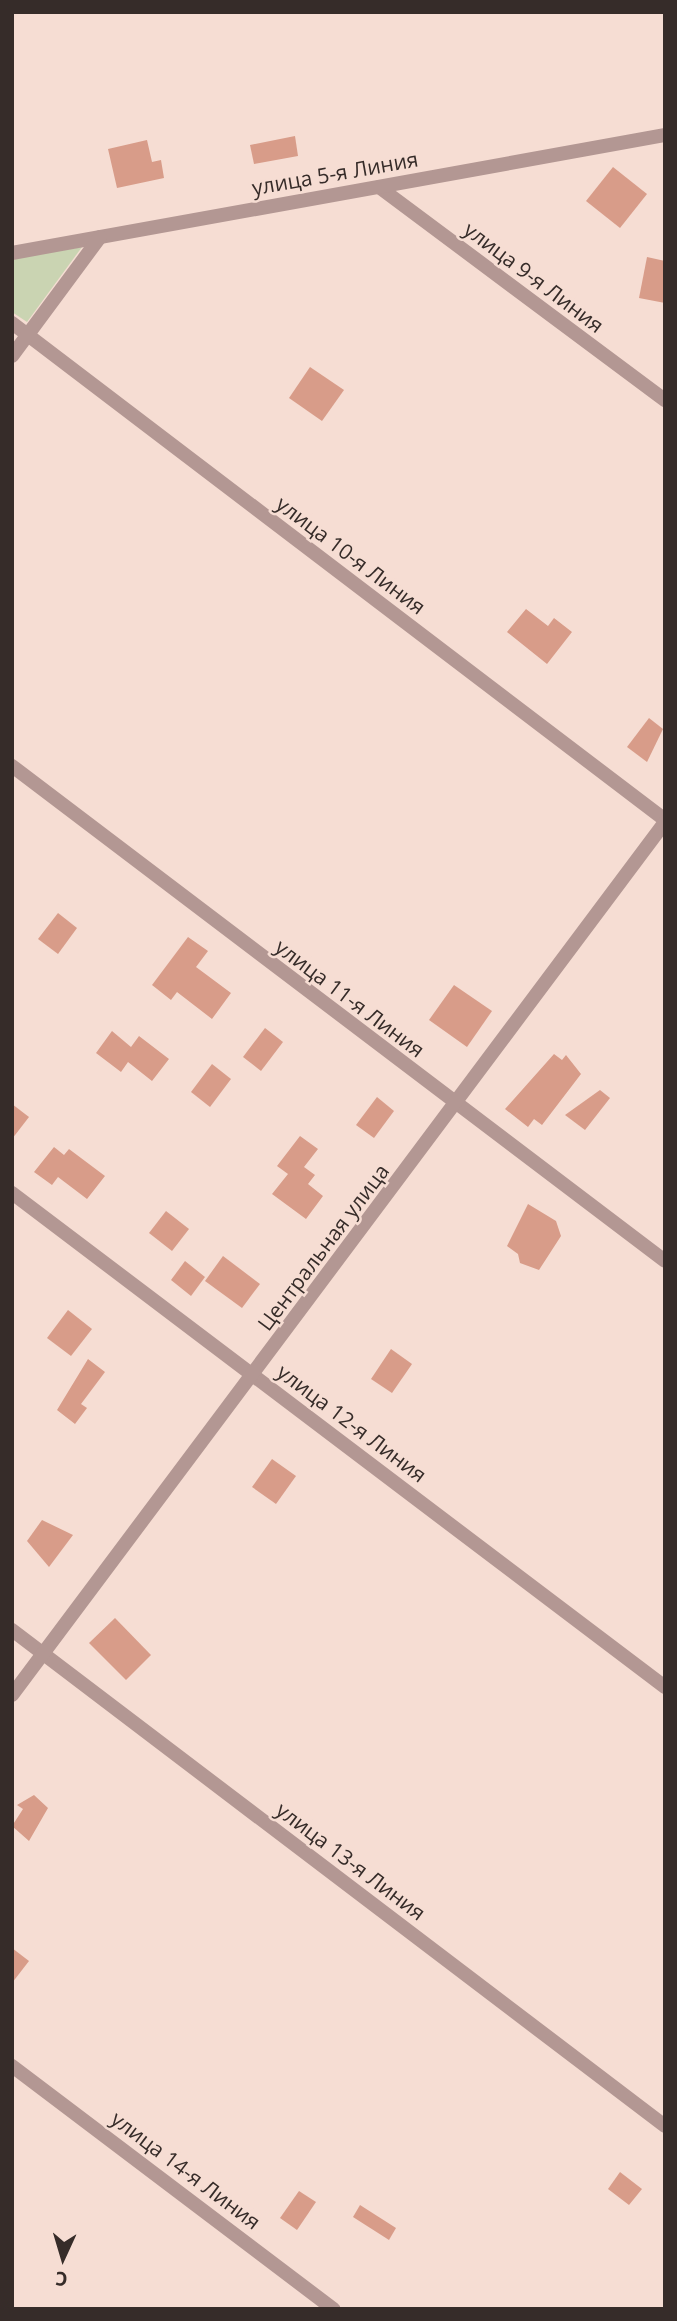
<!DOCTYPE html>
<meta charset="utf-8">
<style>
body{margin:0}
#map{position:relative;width:677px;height:2321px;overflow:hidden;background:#f6ddd3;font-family:"Open Sans",sans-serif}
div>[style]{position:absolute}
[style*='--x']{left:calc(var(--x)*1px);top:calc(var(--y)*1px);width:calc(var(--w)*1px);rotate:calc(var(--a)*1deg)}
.green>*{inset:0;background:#cad4b2}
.building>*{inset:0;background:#d89c89}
.street>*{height:14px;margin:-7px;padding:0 7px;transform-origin:7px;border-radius:7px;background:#b39793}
span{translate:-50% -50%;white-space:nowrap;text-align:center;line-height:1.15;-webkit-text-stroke:5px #f6ddd3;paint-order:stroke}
.street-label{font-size:21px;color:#362c29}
.frame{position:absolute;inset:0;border:14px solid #362c29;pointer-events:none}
.north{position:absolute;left:28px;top:2223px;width:70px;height:70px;-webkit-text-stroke:5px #f6ddd3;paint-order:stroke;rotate:184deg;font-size:19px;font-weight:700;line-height:28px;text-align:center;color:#362c29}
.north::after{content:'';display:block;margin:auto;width:24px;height:32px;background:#362c29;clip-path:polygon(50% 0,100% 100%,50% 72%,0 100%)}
</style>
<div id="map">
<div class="green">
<div style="clip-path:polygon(82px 247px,27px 322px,12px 312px,12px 259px)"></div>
</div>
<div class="building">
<div style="clip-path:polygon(295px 136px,298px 156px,254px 164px,250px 145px)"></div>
<div style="clip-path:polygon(147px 140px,152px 162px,161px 160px,164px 178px,117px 188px,108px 149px)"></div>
<div style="clip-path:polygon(613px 167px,647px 194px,620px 228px,586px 201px)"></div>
<div style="clip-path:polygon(647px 257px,665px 261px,665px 303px,639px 298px)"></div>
<div style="clip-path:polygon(310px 367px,344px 390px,322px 421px,289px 398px)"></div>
<div style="clip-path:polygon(526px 609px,548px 626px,554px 618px,572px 632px,547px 664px,507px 632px)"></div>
<div style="clip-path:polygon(649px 718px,663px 729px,647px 762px,627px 747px)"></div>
<div style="clip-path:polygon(58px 913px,77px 928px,58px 954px,38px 939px)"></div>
<div style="clip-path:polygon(188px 937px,208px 951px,196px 967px,231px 993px,212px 1019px,177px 992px,171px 1000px,152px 985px)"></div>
<div style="clip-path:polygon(454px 985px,492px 1011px,467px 1047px,429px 1020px)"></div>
<div style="clip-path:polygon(265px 1028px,283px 1042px,261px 1071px,243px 1057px)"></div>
<div style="clip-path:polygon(112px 1031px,131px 1047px,139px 1036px,169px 1059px,152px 1081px,128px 1062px,121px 1072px,96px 1053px)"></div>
<div style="clip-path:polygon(554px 1054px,562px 1060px,566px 1055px,581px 1074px,542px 1125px,534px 1119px,528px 1127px,505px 1109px)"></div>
<div style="clip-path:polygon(212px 1064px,231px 1079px,210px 1107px,191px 1092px)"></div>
<div style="clip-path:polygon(600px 1090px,610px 1098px,585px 1130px,565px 1115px)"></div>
<div style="clip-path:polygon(377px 1097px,394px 1111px,374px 1138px,356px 1125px)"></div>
<div style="clip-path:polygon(12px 1104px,29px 1117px,12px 1139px)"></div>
<div style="clip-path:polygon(300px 1136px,318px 1149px,304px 1167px,315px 1175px,308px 1184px,323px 1196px,306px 1219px,272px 1194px,288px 1174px,277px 1166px)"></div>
<div style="clip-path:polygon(54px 1147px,64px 1155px,69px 1149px,105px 1176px,87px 1199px,58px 1177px,52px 1185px,34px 1172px)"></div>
<div style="clip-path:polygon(528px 1204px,556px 1221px,561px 1236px,539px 1270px,520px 1263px,518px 1254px,507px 1246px)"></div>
<div style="clip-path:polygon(166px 1211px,189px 1229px,172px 1251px,149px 1233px)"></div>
<div style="clip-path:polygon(223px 1256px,260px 1284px,242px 1308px,205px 1281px)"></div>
<div style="clip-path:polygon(185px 1261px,205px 1277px,191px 1296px,171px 1280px)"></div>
<div style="clip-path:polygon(68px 1310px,92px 1329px,71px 1356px,47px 1338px)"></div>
<div style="clip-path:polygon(391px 1349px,412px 1364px,392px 1393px,371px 1379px)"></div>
<div style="clip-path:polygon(88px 1359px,105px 1372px,81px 1404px,87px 1408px,75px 1424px,57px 1410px)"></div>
<div style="clip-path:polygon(272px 1459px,296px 1476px,276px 1504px,252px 1487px)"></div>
<div style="clip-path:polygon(42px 1520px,73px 1535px,49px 1567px,27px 1541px)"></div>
<div style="clip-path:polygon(115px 1618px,151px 1655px,126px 1680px,89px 1643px)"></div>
<div style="clip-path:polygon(34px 1795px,48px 1808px,29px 1841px,12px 1826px,23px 1809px,17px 1805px)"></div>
<div style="clip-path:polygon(12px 1948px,29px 1961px,12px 1983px)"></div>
<div style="clip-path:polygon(620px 2172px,642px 2189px,629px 2205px,608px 2189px)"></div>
<div style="clip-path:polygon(299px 2191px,316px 2202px,297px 2230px,280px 2218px)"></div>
<div style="clip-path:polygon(360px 2205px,396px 2228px,389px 2240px,353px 2217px)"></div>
</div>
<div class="street">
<div style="--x:379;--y:187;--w:357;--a:36.7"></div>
<div style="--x:12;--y:253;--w:664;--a:-10.24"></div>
<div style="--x:12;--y:323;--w:821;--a:37.27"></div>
<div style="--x:12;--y:356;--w:148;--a:-53.5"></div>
<div style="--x:12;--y:766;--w:819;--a:37.16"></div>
<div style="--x:12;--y:1193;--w:819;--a:37.11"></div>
<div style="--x:12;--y:1630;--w:820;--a:37.22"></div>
<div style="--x:12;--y:1695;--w:1090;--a:-53.2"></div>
<div style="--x:12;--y:2066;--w:403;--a:37.1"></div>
</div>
<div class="street-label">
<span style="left:335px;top:173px;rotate:-10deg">улица 5-я Линия</span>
<span style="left:534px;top:277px;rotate:37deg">улица 9-я Линия</span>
<span style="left:351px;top:555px;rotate:37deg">улица 10-я Линия</span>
<span style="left:350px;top:998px;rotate:37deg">улица 11-я Линия</span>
<span style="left:323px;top:1247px;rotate:-53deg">Центральная улица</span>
<span style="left:352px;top:1423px;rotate:37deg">улица 12-я Линия</span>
<span style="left:351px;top:1861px;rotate:37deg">улица 13-я Линия</span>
<span style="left:186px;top:2170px;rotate:37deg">улица 14-я Линия</span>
</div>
<div class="frame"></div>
<div class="north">С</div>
</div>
